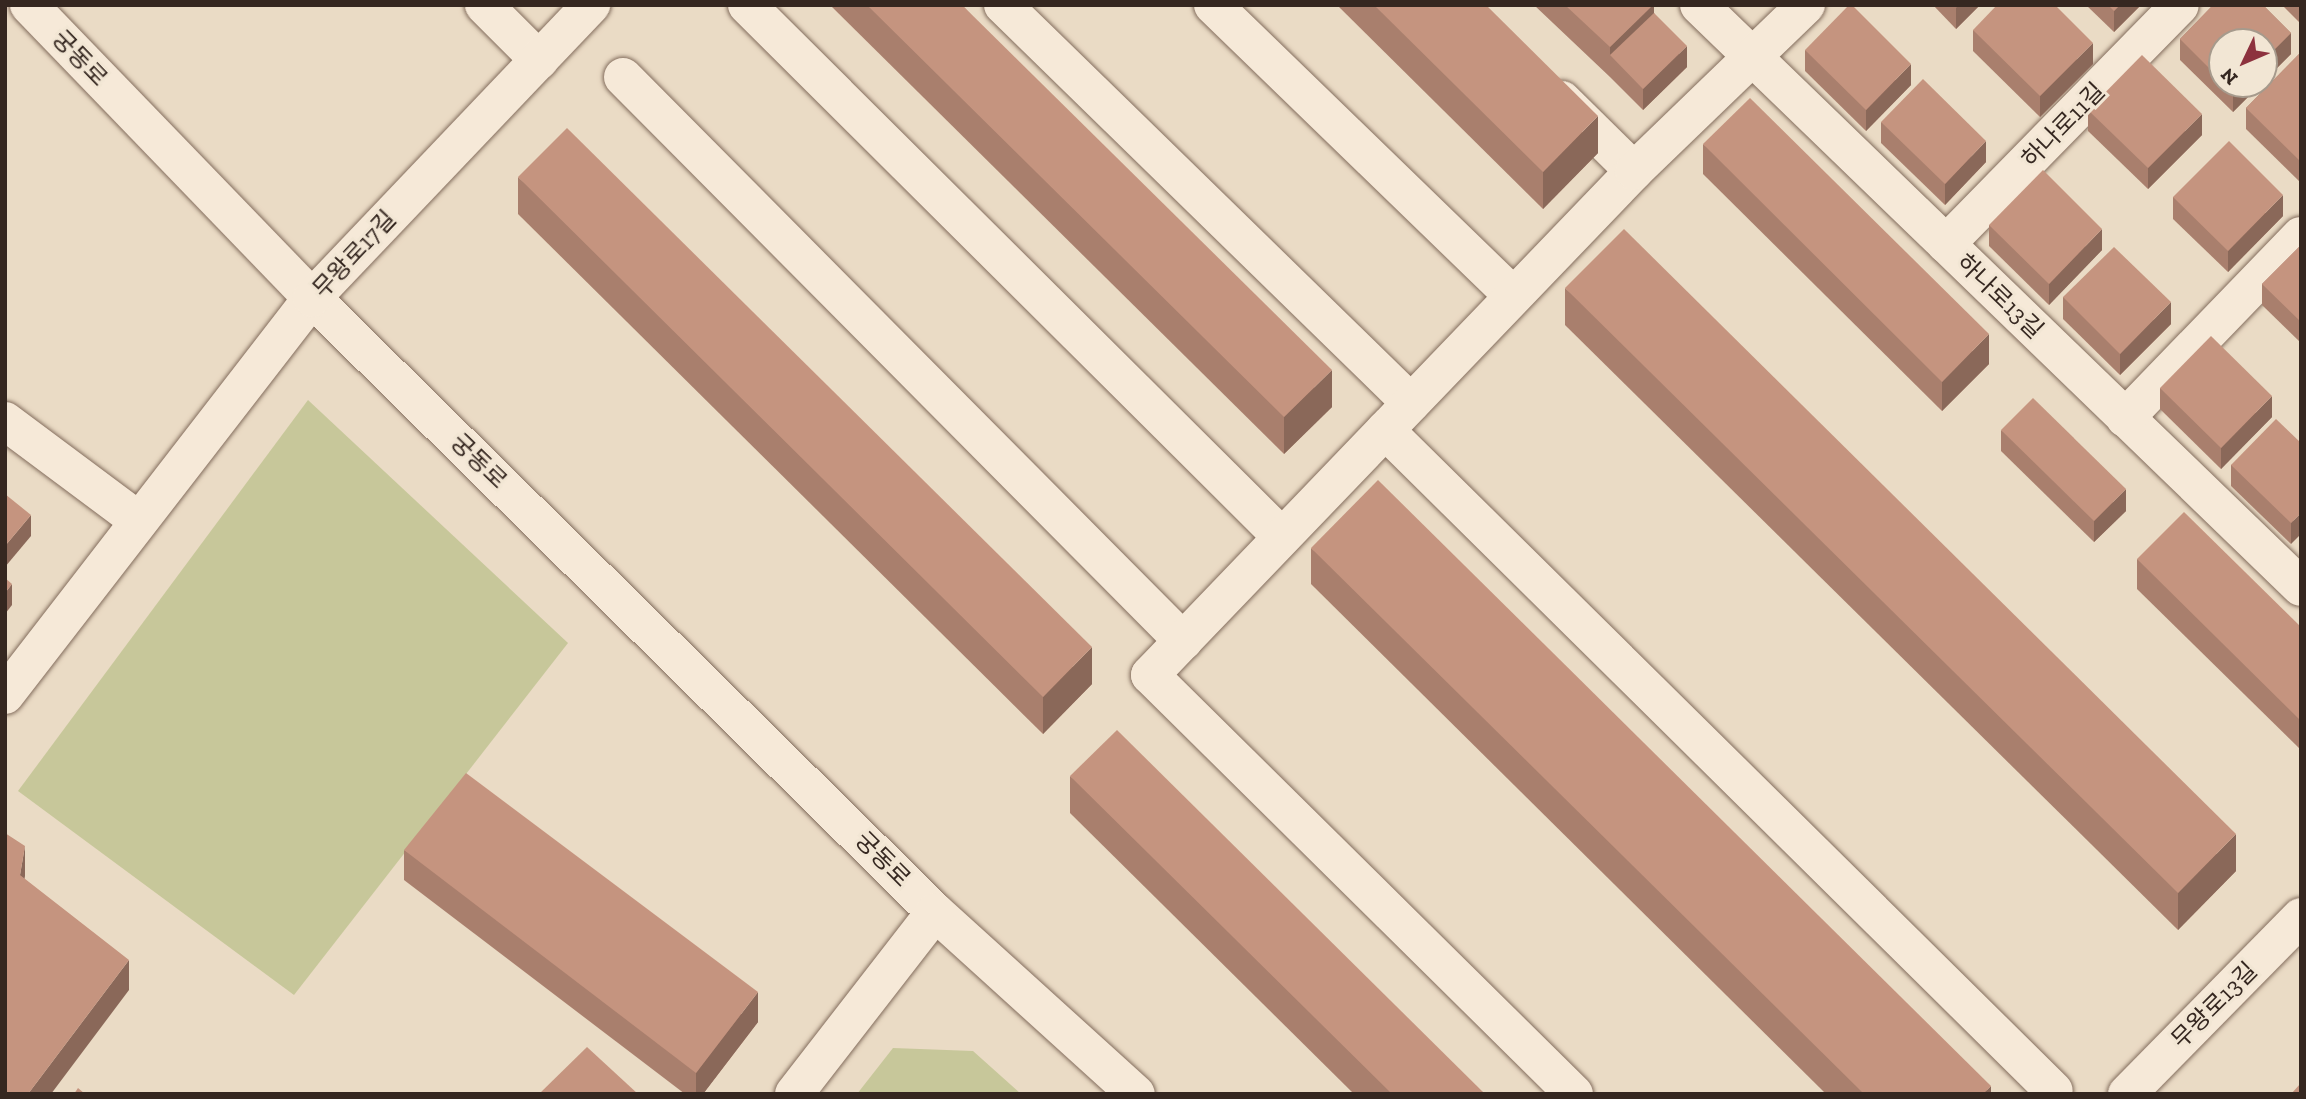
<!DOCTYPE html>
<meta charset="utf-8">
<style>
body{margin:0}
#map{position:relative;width:2306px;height:1099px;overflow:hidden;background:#eadbc5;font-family:"Zilla Slab","Noto Sans KR",serif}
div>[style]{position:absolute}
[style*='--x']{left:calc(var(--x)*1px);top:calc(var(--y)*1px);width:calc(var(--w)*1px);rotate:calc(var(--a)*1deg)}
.green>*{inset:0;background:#c7c79a}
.roads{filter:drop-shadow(0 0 2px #836d5d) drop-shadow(0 0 2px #836d5d)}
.minor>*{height:38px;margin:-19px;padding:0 19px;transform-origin:19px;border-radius:19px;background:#f6e9d8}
.wall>*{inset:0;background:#a97f6d}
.shaded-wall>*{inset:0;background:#8a6859}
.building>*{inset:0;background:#c5947f}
span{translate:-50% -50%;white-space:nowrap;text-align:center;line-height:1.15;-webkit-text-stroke:6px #f2e6d4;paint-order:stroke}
.street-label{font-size:24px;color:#352720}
.frame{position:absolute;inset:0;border:7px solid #352720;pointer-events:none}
.north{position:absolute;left:2208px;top:28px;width:70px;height:70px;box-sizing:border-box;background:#f2e6d4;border:2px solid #a69a8c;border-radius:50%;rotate:226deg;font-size:19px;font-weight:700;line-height:28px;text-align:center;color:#352720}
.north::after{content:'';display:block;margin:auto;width:24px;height:32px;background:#8d323e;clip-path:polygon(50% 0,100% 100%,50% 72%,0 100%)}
</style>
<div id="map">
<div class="green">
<div style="clip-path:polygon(308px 400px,568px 643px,294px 995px,18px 791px)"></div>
<div style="clip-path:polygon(893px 1048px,973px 1051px,1021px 1094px,857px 1094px)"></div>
</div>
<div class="roads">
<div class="minor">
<div style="--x:29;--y:5;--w:407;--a:46"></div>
<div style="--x:312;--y:298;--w:875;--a:44.58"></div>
<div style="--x:935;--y:912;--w:271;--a:42.2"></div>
<div style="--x:484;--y:5;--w:78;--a:45"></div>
<div style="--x:747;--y:5;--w:754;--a:44.84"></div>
<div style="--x:1003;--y:5;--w:570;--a:44.29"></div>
<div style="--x:1213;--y:5;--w:418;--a:44.1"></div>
<div style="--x:1699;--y:5;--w:837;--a:44.03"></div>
<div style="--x:623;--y:77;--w:795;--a:45.2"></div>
<div style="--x:1562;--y:100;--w:101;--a:44.6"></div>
<div style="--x:1946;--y:244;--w:334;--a:-45.6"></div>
<div style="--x:2125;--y:418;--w:253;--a:-46"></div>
<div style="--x:5;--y:421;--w:166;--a:36.7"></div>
<div style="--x:1385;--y:430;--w:940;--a:44.66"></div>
<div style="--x:5;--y:695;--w:502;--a:-52.29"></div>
<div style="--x:312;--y:298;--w:405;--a:-46.4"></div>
<div style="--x:794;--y:1094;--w:230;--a:-52.2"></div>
<div style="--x:1574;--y:1094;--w:596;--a:-135.34"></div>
<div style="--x:1150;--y:675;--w:699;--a:-46.16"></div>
<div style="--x:1634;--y:171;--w:239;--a:-44"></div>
<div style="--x:2127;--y:1094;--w:248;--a:-45.5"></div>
</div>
</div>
<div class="wall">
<div style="clip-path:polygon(830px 5px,962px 5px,1332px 407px,1284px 454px)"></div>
<div style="clip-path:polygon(1337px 5px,1486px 5px,1598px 153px,1543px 209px)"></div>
<div style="clip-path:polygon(1534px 5px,1654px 5px,1654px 13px,1687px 67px,1643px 110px,1610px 77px)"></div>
<div style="clip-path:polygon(1933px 5px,1980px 5px,1956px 29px)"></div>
<div style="clip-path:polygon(2086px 5px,2141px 5px,2114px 32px)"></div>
<div style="clip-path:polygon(2213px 5px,2263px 5px,2291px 33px,2291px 54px,2264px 81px,2264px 42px,2222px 42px,2222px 84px,2261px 84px,2233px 112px,2180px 60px,2180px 39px)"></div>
<div style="clip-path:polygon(2282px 5px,2301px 5px,2301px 24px)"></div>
<div style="clip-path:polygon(1973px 30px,2093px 64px,2040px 117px,1973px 51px)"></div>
<div style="clip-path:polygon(1805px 50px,1911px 85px,1866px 131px,1805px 71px)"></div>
<div style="clip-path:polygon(2301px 52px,2301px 183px,2246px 129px,2246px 108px)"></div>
<div style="clip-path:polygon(2088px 110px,2202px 135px,2148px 189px,2088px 131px)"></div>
<div style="clip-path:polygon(1881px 122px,1986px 162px,1945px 205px,1881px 143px)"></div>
<div style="clip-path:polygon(1703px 144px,1989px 364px,1942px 411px,1703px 174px)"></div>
<div style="clip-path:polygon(518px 177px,1092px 684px,1043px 734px,518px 214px)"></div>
<div style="clip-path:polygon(2173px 197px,2283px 216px,2228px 272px,2173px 219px)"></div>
<div style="clip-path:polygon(1989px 225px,2102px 250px,2049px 305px,1989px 246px)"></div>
<div style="clip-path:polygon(2301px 245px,2301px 343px,2262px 305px,2262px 284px)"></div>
<div style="clip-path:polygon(1565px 288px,2236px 871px,2178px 930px,1565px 325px)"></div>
<div style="clip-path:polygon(2063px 297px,2171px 324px,2120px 375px,2063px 319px)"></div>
<div style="clip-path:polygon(2160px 388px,2272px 417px,2221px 469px,2160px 409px)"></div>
<div style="clip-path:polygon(2001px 430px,2126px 511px,2094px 542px,2001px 451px)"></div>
<div style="clip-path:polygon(2301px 443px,2291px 544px,2231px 486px,2231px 465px)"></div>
<div style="clip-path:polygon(1311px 548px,1991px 1094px,1826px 1094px,1311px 584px)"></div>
<div style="clip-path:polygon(2137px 559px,2301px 627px,2301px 750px,2137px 589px)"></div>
<div style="clip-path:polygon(1070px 776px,1485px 1094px,1354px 1094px,1070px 813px)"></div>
<div style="clip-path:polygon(404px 850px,758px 1022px,703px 1094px,685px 1094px,404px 880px)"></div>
</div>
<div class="shaded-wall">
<div style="clip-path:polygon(1653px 5px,1654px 5px,1654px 34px,1610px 55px,1610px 47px)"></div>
<div style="clip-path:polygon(1959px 5px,1980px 5px,1956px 29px,1956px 8px)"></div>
<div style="clip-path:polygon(2120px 5px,2141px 5px,2114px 32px,2114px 11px)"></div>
<div style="clip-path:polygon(2291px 33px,2291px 54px,2264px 81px,2264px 60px)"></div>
<div style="clip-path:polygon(2093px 43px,2093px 64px,2040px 117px,2040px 96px)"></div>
<div style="clip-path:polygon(1687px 46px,1687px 67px,1643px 110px,1643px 89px)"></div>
<div style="clip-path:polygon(1911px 64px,1911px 85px,1866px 131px,1866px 110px)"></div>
<div style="clip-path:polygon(2240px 84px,2261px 84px,2233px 112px,2233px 91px)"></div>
<div style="clip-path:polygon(2202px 114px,2202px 135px,2148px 189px,2148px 168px)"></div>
<div style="clip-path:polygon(1598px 116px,1598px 153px,1543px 209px,1543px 172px)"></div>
<div style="clip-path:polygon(1986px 141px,1986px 162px,1945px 205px,1945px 184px)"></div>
<div style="clip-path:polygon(2283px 195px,2283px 216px,2228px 272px,2228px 251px)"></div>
<div style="clip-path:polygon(2102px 229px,2102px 250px,2049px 305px,2049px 284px)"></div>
<div style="clip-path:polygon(2171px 302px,2171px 324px,2120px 375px,2120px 354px)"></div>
<div style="clip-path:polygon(1989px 334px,1989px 364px,1942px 411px,1942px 382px)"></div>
<div style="clip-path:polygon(1332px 370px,1332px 407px,1284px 454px,1284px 417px)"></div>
<div style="clip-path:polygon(2272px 396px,2272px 417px,2221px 469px,2221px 448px)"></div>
<div style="clip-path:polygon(2126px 489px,2126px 511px,2094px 542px,2094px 521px)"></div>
<div style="clip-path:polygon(2301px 513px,2301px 534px,2291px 544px,2291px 523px)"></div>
<div style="clip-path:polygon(31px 515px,31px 536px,5px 567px,5px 546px)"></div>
<div style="clip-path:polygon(12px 584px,12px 605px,5px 614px,5px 593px)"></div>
<div style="clip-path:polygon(1092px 647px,1092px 684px,1043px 734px,1043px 697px)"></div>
<div style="clip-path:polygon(2236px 834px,2236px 871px,2178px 930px,2178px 893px)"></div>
<div style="clip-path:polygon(25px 846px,25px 876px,20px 905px,20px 875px)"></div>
<div style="clip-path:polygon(129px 960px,129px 990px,51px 1094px,28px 1094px)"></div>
<div style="clip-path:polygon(758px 992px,758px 1022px,703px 1094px,696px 1094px,696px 1073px)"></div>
<div style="clip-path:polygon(1991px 1086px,1991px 1094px,1983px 1094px)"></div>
</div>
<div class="building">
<div style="clip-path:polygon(867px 5px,962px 5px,1332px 370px,1284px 417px)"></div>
<div style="clip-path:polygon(1374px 5px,1486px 5px,1598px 116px,1543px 172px)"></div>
<div style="clip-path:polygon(1565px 5px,1653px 5px,1610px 47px)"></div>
<div style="clip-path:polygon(1849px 5px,1852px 5px,1911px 64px,1866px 110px,1805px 50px)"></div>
<div style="clip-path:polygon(1997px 5px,2055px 5px,2093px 43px,2040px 96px,1973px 30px)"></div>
<div style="clip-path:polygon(2108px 5px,2120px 5px,2114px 11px)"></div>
<div style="clip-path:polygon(2213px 5px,2263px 5px,2291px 33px,2264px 60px,2264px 42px,2222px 42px,2222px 81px,2180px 39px)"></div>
<div style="clip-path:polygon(1654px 13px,1687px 46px,1643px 89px,1610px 55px)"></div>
<div style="clip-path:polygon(2301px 52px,2301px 162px,2246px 108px)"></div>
<div style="clip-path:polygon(2142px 55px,2202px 114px,2148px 168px,2088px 110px)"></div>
<div style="clip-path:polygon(1923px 79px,1986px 141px,1945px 184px,1881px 122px)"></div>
<div style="clip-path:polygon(2225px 84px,2240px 84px,2233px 91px)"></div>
<div style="clip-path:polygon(1750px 98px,1989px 334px,1942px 382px,1703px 144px)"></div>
<div style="clip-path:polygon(567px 128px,1092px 647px,1043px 697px,518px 177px)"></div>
<div style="clip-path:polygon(2229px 141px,2283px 195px,2228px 251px,2173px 197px)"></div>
<div style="clip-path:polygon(2043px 170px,2102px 229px,2049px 284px,1989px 225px)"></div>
<div style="clip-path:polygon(1624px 229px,2236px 834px,2178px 893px,1565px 288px)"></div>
<div style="clip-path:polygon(2301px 245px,2301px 322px,2262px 284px)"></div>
<div style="clip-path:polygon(2114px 247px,2171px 302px,2120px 354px,2063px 297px)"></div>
<div style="clip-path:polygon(2211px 336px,2272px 396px,2221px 448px,2160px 388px)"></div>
<div style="clip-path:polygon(2033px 398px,2126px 489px,2094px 521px,2001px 430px)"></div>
<div style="clip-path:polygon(2276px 419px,2301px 443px,2301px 513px,2291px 523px,2231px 465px)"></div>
<div style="clip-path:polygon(1378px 480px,1991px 1086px,1983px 1094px,1864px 1094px,1311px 548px)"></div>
<div style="clip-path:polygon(5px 494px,31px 515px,5px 546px)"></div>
<div style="clip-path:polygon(2184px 512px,2301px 627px,2301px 721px,2137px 559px)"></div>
<div style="clip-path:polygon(5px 578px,12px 584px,5px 593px)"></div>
<div style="clip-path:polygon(1117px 730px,1485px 1094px,1392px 1094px,1070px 776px)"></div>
<div style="clip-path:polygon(466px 773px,758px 992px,696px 1073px,404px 850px)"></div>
<div style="clip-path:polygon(5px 833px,25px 846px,20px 875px,129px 960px,28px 1094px,5px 1094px)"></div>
<div style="clip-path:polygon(587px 1047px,638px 1094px,539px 1094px)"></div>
<div style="clip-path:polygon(2301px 1083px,2301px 1094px,2291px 1094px)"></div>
<div style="clip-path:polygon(78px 1088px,85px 1094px,74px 1094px)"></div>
</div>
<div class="street-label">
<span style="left:80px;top:58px;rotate:46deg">궁동로</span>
<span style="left:2063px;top:125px;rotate:-46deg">하나로11길</span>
<span style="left:354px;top:254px;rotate:-47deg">무왕로17길</span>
<span style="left:2000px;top:296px;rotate:44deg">하나로13길</span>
<span style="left:479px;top:461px;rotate:44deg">궁동로</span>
<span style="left:883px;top:859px;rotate:45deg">궁동로</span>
<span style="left:2214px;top:1005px;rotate:-45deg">무왕로13길</span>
</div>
<div class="frame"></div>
<div class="north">N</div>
</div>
